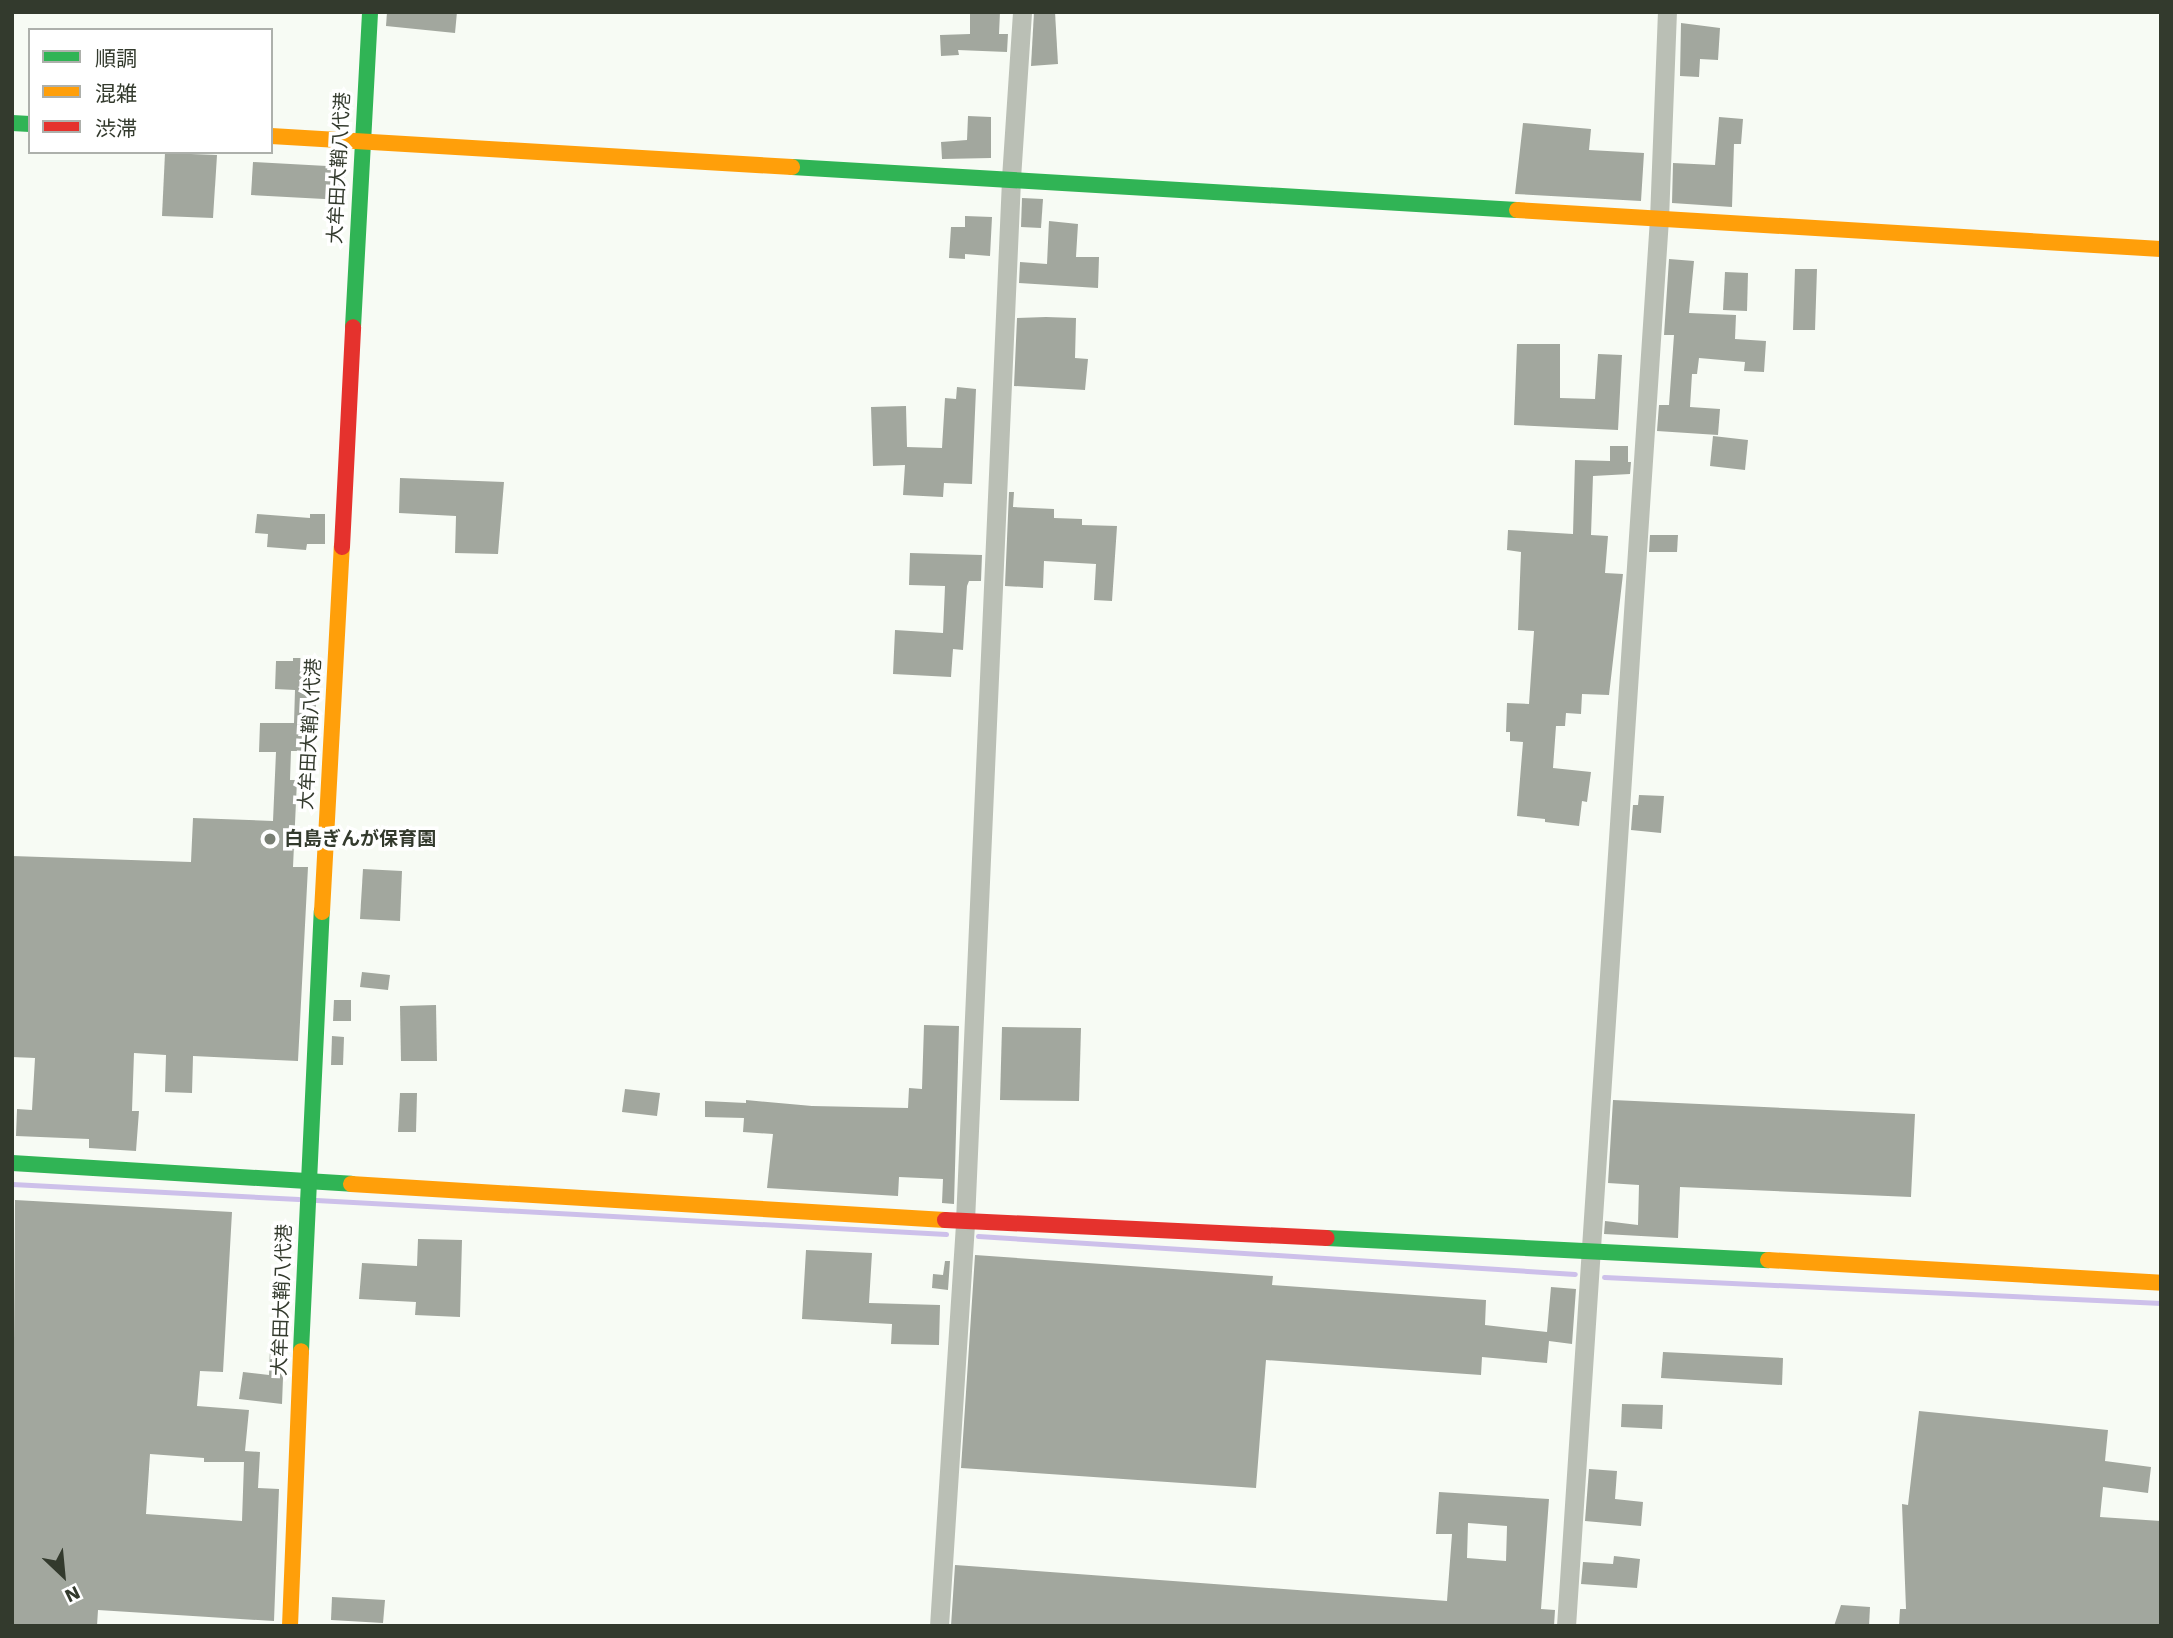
<!DOCTYPE html>
<meta charset="utf-8">
<style>
body{margin:0}
#map{position:relative;width:2173px;height:1638px;overflow:hidden;background:#f7fbf4;font-family:"Work Sans","Noto Sans JP",sans-serif}
div>[style]{position:absolute}
[style*='--x']{left:calc(var(--x)*1px);top:calc(var(--y)*1px);width:calc(var(--w)*1px);rotate:calc(var(--a)*1deg)}
.stream>*{height:5px;margin:-2.5px;padding:0 2.5px;transform-origin:2.5px;border-radius:2.5px;background:#cdc0ea}
.building>*{inset:0;background:#a2a79e}
.street>*{height:19px;margin:-9.5px;padding:0 9.5px;transform-origin:9.5px;border-radius:9.5px;background:#babfb5}
.fast>*{height:16px;margin:-8px;padding:0 8px;transform-origin:8px;border-radius:8px;background:#30b455}
.slow>*{height:16px;margin:-8px;padding:0 8px;transform-origin:8px;border-radius:8px;background:#ff9f0a}
.jam>*{height:16px;margin:-8px;padding:0 8px;transform-origin:8px;border-radius:8px;background:#e5322d}
.dots>*{width:19px;height:19px;translate:-50% -50%;box-sizing:border-box;border:4px solid #fff;border-radius:50%}
span{translate:-50% -50%;white-space:nowrap;text-align:center;line-height:1.15;-webkit-text-stroke:7px #fff;paint-order:stroke}
.street-label{font-size:19px;color:#333a2d}
.poi-label{font-size:19px;color:#333a2d;font-weight:700}
.left{translate:0 -50%;text-align:left}
.frame{position:absolute;inset:0;border:14px solid #333a2d;pointer-events:none}
.legend{position:absolute;left:28px;top:28px;width:245px;height:126px;box-sizing:border-box;background:#fff;border:2px solid #adb0ab;margin:0;padding:9px 12px;list-style:none;font-size:21px;color:#333a2d}
.legend li{display:flex;align-items:center;gap:14px;height:35px}
.legend b{width:35px;border:2px solid #adb0ab}
.north{position:absolute;left:28px;top:1540px;width:70px;height:70px;-webkit-text-stroke:5px #fff;paint-order:stroke;rotate:154deg;font-size:19px;font-weight:700;line-height:28px;text-align:center;color:#333a2d}
.north::after{content:'';display:block;margin:auto;width:24px;height:32px;background:#333a2d;clip-path:polygon(50% 0,100% 100%,50% 72%,0 100%)}
</style>
<div id="map">
<div class="stream">
<div style="--x:12;--y:1184;--w:287;--a:3"></div>
<div style="--x:316;--y:1200;--w:631;--a:3.09"></div>
<div style="--x:978;--y:1236;--w:598;--a:3.64"></div>
<div style="--x:1604;--y:1277;--w:558;--a:2.67"></div>
</div>
<div class="building">
<div style="clip-path:polygon(387px 12px,457px 12px,455px 33px,386px 26px)"></div>
<div style="clip-path:polygon(970px 12px,1000px 12px,999px 34px,1008px 34px,1007px 52px,958px 50px,959px 55px,941px 56px,940px 35px,970px 34px)"></div>
<div style="clip-path:polygon(1034px 12px,1055px 12px,1058px 64px,1031px 66px)"></div>
<div style="clip-path:polygon(1681px 23px,1720px 28px,1718px 60px,1700px 59px,1699px 77px,1680px 76px)"></div>
<div style="clip-path:polygon(968px 116px,991px 117px,991px 158px,942px 159px,941px 142px,967px 140px)"></div>
<div style="clip-path:polygon(1719px 117px,1743px 119px,1741px 144px,1734px 144px,1732px 207px,1672px 203px,1673px 163px,1715px 165px)"></div>
<div style="clip-path:polygon(1523px 123px,1591px 129px,1589px 150px,1644px 153px,1641px 201px,1515px 194px)"></div>
<div style="clip-path:polygon(165px 153px,217px 155px,213px 218px,162px 216px)"></div>
<div style="clip-path:polygon(253px 162px,345px 167px,343px 200px,251px 195px)"></div>
<div style="clip-path:polygon(1022px 198px,1043px 199px,1041px 228px,1021px 227px)"></div>
<div style="clip-path:polygon(965px 216px,992px 217px,990px 256px,965px 254px,965px 259px,949px 258px,951px 227px,965px 227px)"></div>
<div style="clip-path:polygon(1049px 221px,1078px 224px,1076px 257px,1099px 257px,1098px 288px,1019px 283px,1020px 262px,1047px 264px)"></div>
<div style="clip-path:polygon(1669px 259px,1694px 261px,1689px 313px,1736px 315px,1735px 339px,1766px 341px,1764px 372px,1744px 371px,1745px 362px,1699px 358px,1697px 374px,1692px 374px,1690px 407px,1720px 409px,1718px 435px,1657px 431px,1659px 405px,1669px 405px,1674px 335px,1664px 335px)"></div>
<div style="clip-path:polygon(1795px 269px,1817px 269px,1815px 330px,1793px 330px)"></div>
<div style="clip-path:polygon(1725px 272px,1748px 273px,1747px 311px,1723px 310px)"></div>
<div style="clip-path:polygon(1046px 317px,1076px 318px,1075px 358px,1088px 359px,1085px 390px,1014px 386px,1017px 318px)"></div>
<div style="clip-path:polygon(1517px 344px,1560px 344px,1560px 398px,1595px 399px,1598px 354px,1622px 355px,1618px 430px,1514px 425px)"></div>
<div style="clip-path:polygon(957px 387px,976px 389px,972px 484px,944px 483px,943px 497px,903px 495px,905px 465px,873px 466px,871px 407px,906px 406px,907px 447px,942px 448px,945px 398px,956px 399px)"></div>
<div style="clip-path:polygon(1713px 436px,1748px 440px,1745px 470px,1710px 466px)"></div>
<div style="clip-path:polygon(1610px 446px,1628px 446px,1628px 462px,1631px 462px,1630px 474px,1593px 476px,1591px 535px,1608px 536px,1605px 573px,1623px 574px,1609px 695px,1582px 694px,1581px 714px,1566px 713px,1565px 726px,1556px 726px,1553px 768px,1591px 772px,1587px 802px,1582px 801px,1579px 826px,1545px 822px,1545px 819px,1517px 816px,1523px 742px,1510px 741px,1510px 732px,1506px 732px,1507px 703px,1529px 704px,1534px 631px,1518px 630px,1521px 552px,1507px 550px,1508px 530px,1573px 534px,1575px 460px,1610px 461px)"></div>
<div style="clip-path:polygon(400px 478px,504px 482px,498px 554px,455px 553px,456px 516px,399px 513px)"></div>
<div style="clip-path:polygon(1009px 492px,1014px 492px,1013px 507px,1054px 509px,1054px 518px,1082px 519px,1082px 525px,1117px 526px,1112px 601px,1094px 600px,1096px 564px,1044px 561px,1043px 588px,1005px 586px)"></div>
<div style="clip-path:polygon(257px 514px,310px 518px,310px 514px,325px 514px,325px 544px,307px 544px,306px 550px,267px 547px,268px 534px,255px 533px)"></div>
<div style="clip-path:polygon(1650px 535px,1678px 535px,1677px 552px,1649px 552px)"></div>
<div style="clip-path:polygon(910px 553px,982px 555px,981px 581px,969px 581px,967px 586px,963px 650px,953px 649px,951px 677px,893px 674px,895px 630px,943px 633px,945px 586px,909px 585px)"></div>
<div style="clip-path:polygon(293px 658px,318px 658px,314px 751px,291px 751px,290px 780px,297px 780px,293px 867px,308px 867px,298px 1061px,193px 1056px,192px 1093px,165px 1092px,166px 1055px,134px 1053px,132px 1111px,139px 1111px,136px 1151px,89px 1148px,89px 1139px,16px 1136px,17px 1109px,32px 1110px,35px 1058px,12px 1057px,12px 856px,191px 862px,193px 818px,273px 821px,276px 752px,259px 752px,260px 723px,294px 723px,295px 690px,275px 689px,276px 661px,293px 661px)"></div>
<div style="clip-path:polygon(1639px 795px,1664px 796px,1661px 833px,1631px 830px,1633px 805px,1638px 805px)"></div>
<div style="clip-path:polygon(363px 869px,402px 871px,400px 921px,360px 919px)"></div>
<div style="clip-path:polygon(362px 972px,390px 975px,388px 990px,360px 987px)"></div>
<div style="clip-path:polygon(334px 1000px,351px 1000px,351px 1021px,333px 1021px)"></div>
<div style="clip-path:polygon(436px 1005px,437px 1061px,401px 1061px,400px 1006px)"></div>
<div style="clip-path:polygon(924px 1025px,959px 1026px,954px 1204px,942px 1203px,943px 1179px,899px 1177px,898px 1196px,767px 1188px,773px 1134px,743px 1132px,744px 1118px,705px 1117px,705px 1101px,746px 1103px,746px 1100px,812px 1106px,908px 1108px,909px 1088px,922px 1089px)"></div>
<div style="clip-path:polygon(1002px 1027px,1081px 1028px,1079px 1101px,1000px 1100px)"></div>
<div style="clip-path:polygon(332px 1036px,344px 1037px,343px 1065px,331px 1065px)"></div>
<div style="clip-path:polygon(625px 1089px,660px 1093px,657px 1116px,622px 1112px)"></div>
<div style="clip-path:polygon(400px 1093px,417px 1093px,416px 1132px,398px 1132px)"></div>
<div style="clip-path:polygon(1613px 1100px,1915px 1114px,1911px 1197px,1680px 1187px,1678px 1238px,1604px 1234px,1605px 1221px,1638px 1225px,1639px 1185px,1608px 1183px)"></div>
<div style="clip-path:polygon(evenodd,15px 1200px,232px 1212px,223px 1372px,200px 1371px,197px 1406px,249px 1410px,245px 1451px,260px 1452px,258px 1488px,279px 1489px,274px 1621px,98px 1610px,97px 1626px,12px 1626px,15px 1200px,150px 1454px,204px 1458px,204px 1462px,244px 1462px,242px 1521px,146px 1514px,150px 1454px)"></div>
<div style="clip-path:polygon(418px 1239px,462px 1240px,460px 1317px,415px 1315px,416px 1302px,359px 1299px,362px 1263px,417px 1266px)"></div>
<div style="clip-path:polygon(806px 1250px,872px 1253px,869px 1303px,940px 1305px,939px 1345px,891px 1344px,892px 1324px,802px 1319px)"></div>
<div style="clip-path:polygon(975px 1255px,1273px 1276px,1272px 1285px,1486px 1300px,1485px 1325px,1547px 1332px,1551px 1287px,1576px 1289px,1572px 1344px,1549px 1341px,1547px 1363px,1482px 1357px,1481px 1375px,1266px 1360px,1256px 1488px,961px 1468px)"></div>
<div style="clip-path:polygon(945px 1261px,950px 1261px,948px 1290px,932px 1288px,933px 1274px,943px 1275px)"></div>
<div style="clip-path:polygon(279px 1326px,285px 1326px,282px 1404px,239px 1399px,243px 1372px,269px 1375px,270px 1348px,278px 1348px)"></div>
<div style="clip-path:polygon(1663px 1352px,1783px 1358px,1782px 1385px,1661px 1378px)"></div>
<div style="clip-path:polygon(1622px 1404px,1663px 1405px,1662px 1429px,1621px 1427px)"></div>
<div style="clip-path:polygon(1919px 1411px,2108px 1430px,2105px 1461px,2151px 1467px,2148px 1493px,2103px 1487px,2100px 1517px,2161px 1521px,2161px 1626px,1899px 1626px,1900px 1609px,1906px 1609px,1902px 1504px,1908px 1505px)"></div>
<div style="clip-path:polygon(1589px 1469px,1617px 1471px,1615px 1499px,1643px 1502px,1641px 1526px,1585px 1521px)"></div>
<div style="clip-path:polygon(evenodd,1439px 1492px,1549px 1499px,1541px 1609px,1555px 1610px,1554px 1626px,951px 1626px,955px 1565px,1447px 1601px,1452px 1534px,1436px 1534px,1439px 1492px,1468px 1523px,1507px 1526px,1506px 1561px,1467px 1558px,1468px 1523px)"></div>
<div style="clip-path:polygon(1614px 1556px,1640px 1559px,1637px 1588px,1581px 1584px,1583px 1562px,1613px 1564px)"></div>
<div style="clip-path:polygon(332px 1597px,385px 1600px,383px 1623px,331px 1620px)"></div>
<div style="clip-path:polygon(1841px 1605px,1870px 1607px,1869px 1626px,1834px 1626px)"></div>
</div>
<div class="street">
<div style="--x:939;--y:1626;--w:406;--a:-86.3"></div>
<div style="--x:965;--y:1221;--w:1044;--a:-87.47"></div>
<div style="--x:1011;--y:178;--w:166;--a:-86.2"></div>
<div style="--x:1566;--y:1626;--w:1410;--a:-86.22"></div>
<div style="--x:1659;--y:219;--w:207;--a:-87.8"></div>
</div>
<div class="fast">
<div style="--x:12;--y:123;--w:18;--a:3"></div>
<div style="--x:792;--y:167;--w:726;--a:3.39"></div>
<div style="--x:353;--y:327;--w:315;--a:-86.9"></div>
<div style="--x:12;--y:1163;--w:340;--a:3.5"></div>
<div style="--x:1327;--y:1238;--w:442;--a:2.9"></div>
<div style="--x:301;--y:1351;--w:440;--a:-87.3"></div>
</div>
<div class="slow">
<div style="--x:271;--y:136;--w:522;--a:3.41"></div>
<div style="--x:1517;--y:210;--w:645;--a:3.47"></div>
<div style="--x:322;--y:912;--w:366;--a:-86.9"></div>
<div style="--x:351;--y:1184;--w:595;--a:3.47"></div>
<div style="--x:1768;--y:1260;--w:394;--a:3.3"></div>
<div style="--x:290;--y:1626;--w:275;--a:-87.7"></div>
</div>
<div class="jam">
<div style="--x:342;--y:547;--w:220;--a:-87.1"></div>
<div style="--x:945;--y:1220;--w:382;--a:2.7"></div>
</div>
<div class="dots">
<div style="left:270px;top:839px;background:#787e73"></div>
</div>
<div class="street-label">
<span style="left:339px;top:168px;rotate:-87deg">大牟田大鞘八代港</span>
<span style="left:310px;top:734px;rotate:-87deg">大牟田大鞘八代港</span>
<span style="left:282px;top:1300px;rotate:-88deg">大牟田大鞘八代港</span>
</div>
<div class="poi-label">
<span class="left" style="left:284px;top:839px">白島ぎんが保育園</span>
</div>
<div class="frame"></div>
<ul class="legend">
<li><b style="height:9px;background:#30b455"></b>順調</li>
<li><b style="height:9px;background:#ff9f0a"></b>混雑</li>
<li><b style="height:9px;background:#e5322d"></b>渋滞</li>
</ul>
<div class="north">N</div>
</div>
